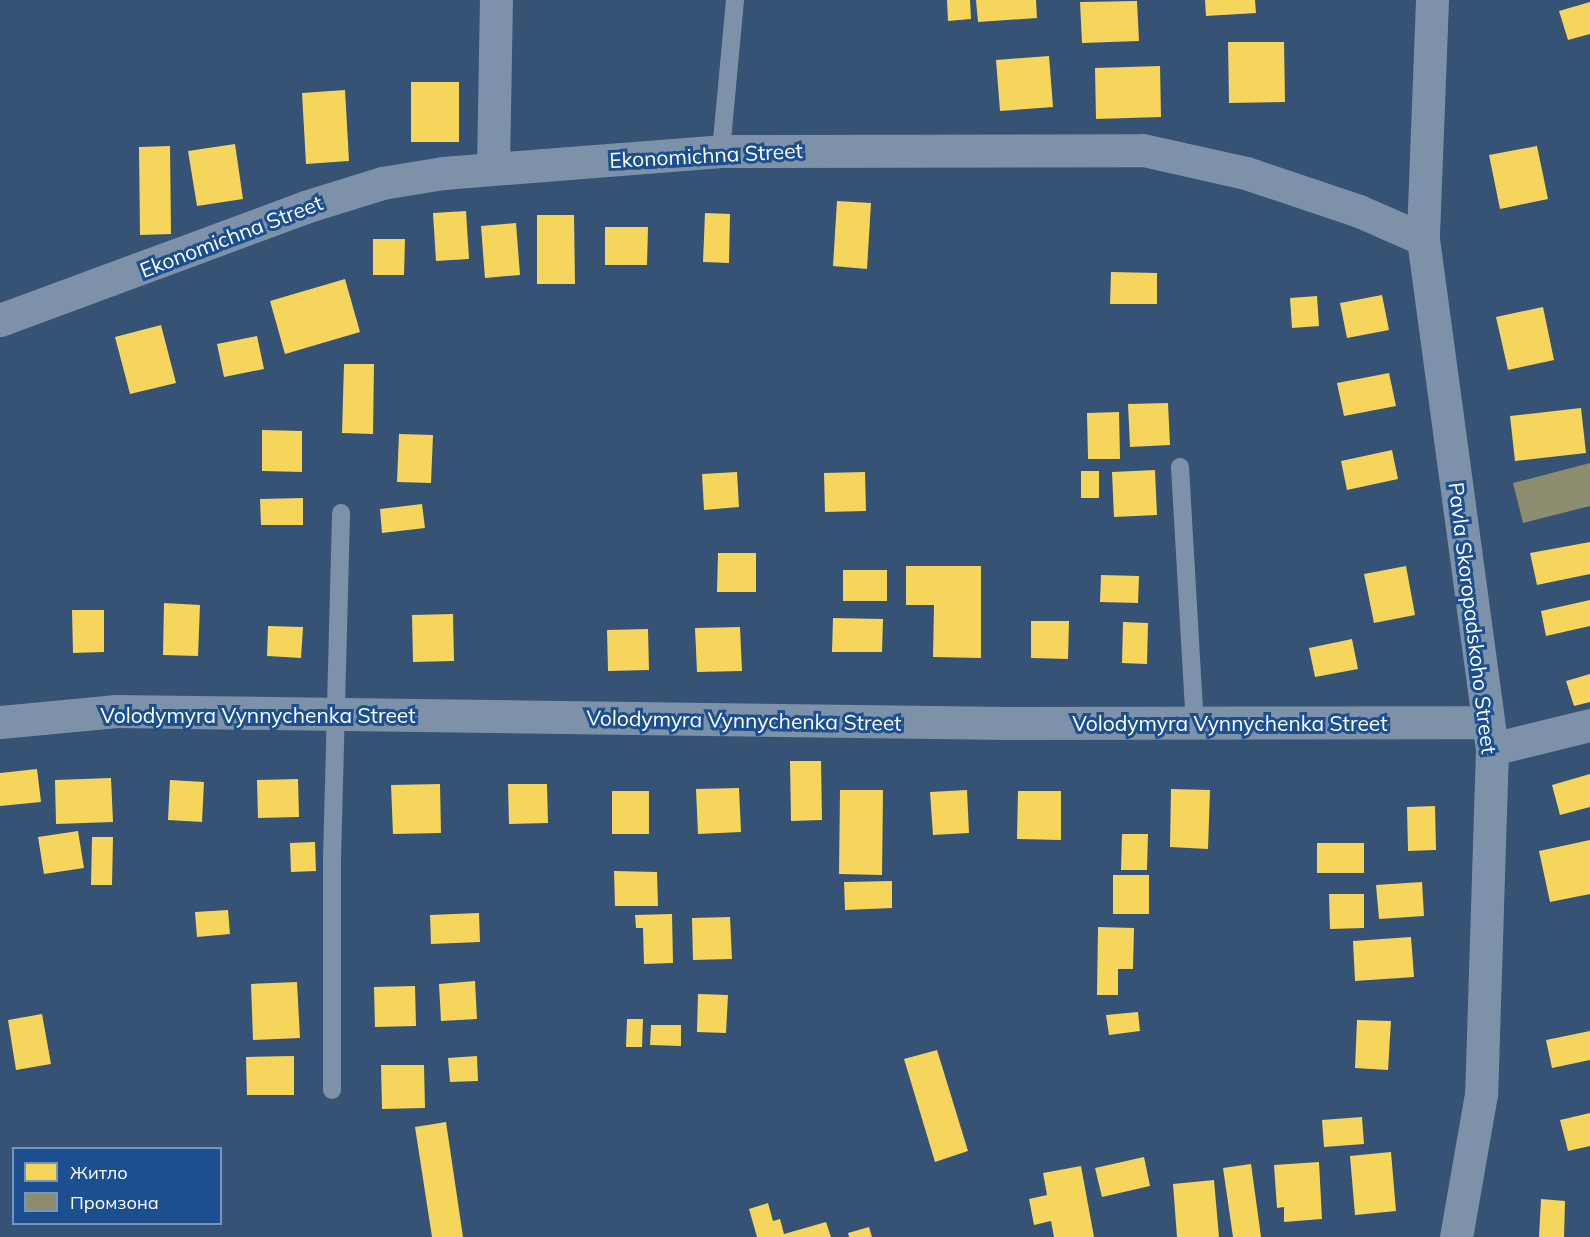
<!DOCTYPE html>
<meta charset="utf-8">
<style>
body{margin:0}
#map{position:relative;width:1590px;height:1237px;overflow:hidden;background:#365274;font-family:Mulish,sans-serif}
div>[style]{position:absolute}
[style*='--x']{left:calc(var(--x)*1px);top:calc(var(--y)*1px);width:calc(var(--w)*1px);rotate:calc(var(--a)*1deg)}
.homes>*{inset:0;background:#f6d55c}
.industry>*{inset:0;background:#8c8c6e}
.service>*{height:18px;margin:-9px;padding:0 9px;transform-origin:9px;border-radius:9px;background:#7d92a8}
.minor>*{height:33px;margin:-16.5px;padding:0 16.5px;transform-origin:16.5px;border-radius:16.5px;background:#7d92a8}
span{translate:-50% -50%;white-space:nowrap;text-align:center;line-height:1.15;-webkit-text-stroke:6px #1b4f8f;paint-order:stroke}
.street-label{font-size:21px;color:#fff}
.legend{position:absolute;left:12px;top:1147px;width:210px;height:78px;box-sizing:border-box;background:#1b4f8f;border:2px solid #7695bc;margin:0;padding:8px 10px;list-style:none;font-size:18px;color:#fff}
.legend li{display:flex;align-items:center;gap:12px;height:30px}
.legend b{width:30px;border:2px solid #7695bc}
</style>
<div id="map">
<div class="homes">
<div style="clip-path:polygon(947px 0,970px 0,971px 19px,948px 21px)"></div>
<div style="clip-path:polygon(976px 0,1036px 0,1037px 18px,978px 22px)"></div>
<div style="clip-path:polygon(1205px 0,1255px 0,1256px 13px,1206px 16px)"></div>
<div style="clip-path:polygon(1137px 1px,1139px 41px,1082px 43px,1080px 2px)"></div>
<div style="clip-path:polygon(1590px 2px,1590px 34px,1568px 40px,1559px 11px)"></div>
<div style="clip-path:polygon(1228px 42px,1284px 42px,1285px 102px,1229px 103px)"></div>
<div style="clip-path:polygon(1049px 56px,1053px 107px,1000px 111px,996px 60px)"></div>
<div style="clip-path:polygon(1160px 66px,1161px 117px,1096px 119px,1095px 68px)"></div>
<div style="clip-path:polygon(411px 82px,459px 82px,459px 142px,411px 142px)"></div>
<div style="clip-path:polygon(345px 90px,349px 161px,306px 164px,302px 93px)"></div>
<div style="clip-path:polygon(235px 144px,243px 199px,197px 206px,188px 151px)"></div>
<div style="clip-path:polygon(170px 146px,171px 234px,140px 235px,139px 147px)"></div>
<div style="clip-path:polygon(1537px 146px,1548px 199px,1500px 209px,1489px 155px)"></div>
<div style="clip-path:polygon(837px 201px,871px 203px,867px 269px,833px 266px)"></div>
<div style="clip-path:polygon(466px 211px,469px 259px,436px 261px,433px 213px)"></div>
<div style="clip-path:polygon(705px 213px,730px 214px,729px 263px,703px 262px)"></div>
<div style="clip-path:polygon(537px 215px,574px 215px,575px 284px,537px 284px)"></div>
<div style="clip-path:polygon(516px 223px,520px 275px,485px 278px,481px 226px)"></div>
<div style="clip-path:polygon(605px 227px,648px 227px,647px 265px,605px 265px)"></div>
<div style="clip-path:polygon(373px 239px,405px 239px,404px 275px,373px 275px)"></div>
<div style="clip-path:polygon(1111px 272px,1157px 273px,1157px 304px,1110px 304px)"></div>
<div style="clip-path:polygon(345px 279px,360px 332px,285px 354px,270px 301px)"></div>
<div style="clip-path:polygon(1382px 295px,1389px 330px,1347px 338px,1340px 303px)"></div>
<div style="clip-path:polygon(1317px 296px,1319px 326px,1292px 328px,1290px 298px)"></div>
<div style="clip-path:polygon(1543px 307px,1554px 360px,1508px 370px,1496px 317px)"></div>
<div style="clip-path:polygon(161px 325px,176px 383px,130px 394px,115px 337px)"></div>
<div style="clip-path:polygon(257px 336px,264px 369px,224px 377px,217px 344px)"></div>
<div style="clip-path:polygon(344px 364px,374px 364px,373px 434px,342px 433px)"></div>
<div style="clip-path:polygon(1389px 373px,1396px 406px,1344px 416px,1337px 383px)"></div>
<div style="clip-path:polygon(1168px 403px,1170px 445px,1130px 447px,1128px 404px)"></div>
<div style="clip-path:polygon(1581px 408px,1586px 453px,1515px 461px,1510px 416px)"></div>
<div style="clip-path:polygon(1119px 412px,1120px 459px,1088px 459px,1087px 413px)"></div>
<div style="clip-path:polygon(262px 430px,302px 431px,302px 472px,262px 471px)"></div>
<div style="clip-path:polygon(399px 434px,433px 435px,431px 483px,397px 482px)"></div>
<div style="clip-path:polygon(1392px 450px,1398px 479px,1347px 490px,1341px 461px)"></div>
<div style="clip-path:polygon(1155px 470px,1157px 515px,1114px 517px,1112px 472px)"></div>
<div style="clip-path:polygon(1081px 471px,1099px 471px,1099px 498px,1081px 498px)"></div>
<div style="clip-path:polygon(737px 472px,739px 507px,704px 510px,702px 474px)"></div>
<div style="clip-path:polygon(865px 472px,866px 511px,825px 512px,824px 473px)"></div>
<div style="clip-path:polygon(303px 498px,303px 525px,261px 525px,260px 499px)"></div>
<div style="clip-path:polygon(422px 504px,425px 528px,382px 533px,380px 509px)"></div>
<div style="clip-path:polygon(1590px 542px,1590px 574px,1537px 585px,1530px 553px)"></div>
<div style="clip-path:polygon(718px 553px,756px 553px,756px 592px,717px 592px)"></div>
<div style="clip-path:polygon(906px 566px,981px 566px,981px 658px,933px 657px,934px 605px,906px 605px)"></div>
<div style="clip-path:polygon(1406px 566px,1415px 615px,1374px 623px,1364px 574px)"></div>
<div style="clip-path:polygon(843px 570px,887px 570px,887px 601px,843px 601px)"></div>
<div style="clip-path:polygon(1101px 575px,1139px 576px,1138px 603px,1100px 602px)"></div>
<div style="clip-path:polygon(1590px 600px,1590px 626px,1546px 636px,1541px 611px)"></div>
<div style="clip-path:polygon(164px 603px,200px 605px,198px 656px,163px 655px)"></div>
<div style="clip-path:polygon(72px 610px,104px 610px,104px 652px,73px 653px)"></div>
<div style="clip-path:polygon(453px 614px,454px 661px,413px 662px,412px 615px)"></div>
<div style="clip-path:polygon(833px 618px,883px 619px,882px 652px,832px 652px)"></div>
<div style="clip-path:polygon(1031px 621px,1069px 621px,1068px 659px,1031px 658px)"></div>
<div style="clip-path:polygon(1123px 622px,1148px 623px,1147px 664px,1122px 663px)"></div>
<div style="clip-path:polygon(268px 626px,303px 627px,301px 658px,267px 656px)"></div>
<div style="clip-path:polygon(740px 627px,742px 671px,697px 672px,695px 628px)"></div>
<div style="clip-path:polygon(648px 629px,649px 670px,608px 671px,607px 630px)"></div>
<div style="clip-path:polygon(1352px 639px,1358px 669px,1315px 677px,1309px 648px)"></div>
<div style="clip-path:polygon(1590px 674px,1590px 702px,1574px 706px,1566px 681px)"></div>
<div style="clip-path:polygon(790px 761px,821px 761px,822px 820px,791px 821px)"></div>
<div style="clip-path:polygon(37px 769px,41px 802px,0 806px,0 773px)"></div>
<div style="clip-path:polygon(1590px 774px,1590px 807px,1560px 815px,1552px 785px)"></div>
<div style="clip-path:polygon(111px 778px,113px 822px,56px 824px,55px 780px)"></div>
<div style="clip-path:polygon(298px 779px,299px 817px,258px 818px,257px 780px)"></div>
<div style="clip-path:polygon(170px 780px,204px 782px,202px 822px,168px 820px)"></div>
<div style="clip-path:polygon(440px 784px,441px 833px,393px 834px,391px 785px)"></div>
<div style="clip-path:polygon(508px 784px,547px 784px,548px 823px,509px 824px)"></div>
<div style="clip-path:polygon(739px 788px,741px 832px,698px 834px,696px 789px)"></div>
<div style="clip-path:polygon(1171px 789px,1210px 790px,1208px 849px,1170px 847px)"></div>
<div style="clip-path:polygon(840px 790px,883px 790px,882px 875px,839px 874px)"></div>
<div style="clip-path:polygon(967px 790px,969px 833px,933px 835px,930px 792px)"></div>
<div style="clip-path:polygon(612px 791px,649px 791px,649px 834px,612px 834px)"></div>
<div style="clip-path:polygon(1018px 791px,1061px 791px,1061px 840px,1017px 839px)"></div>
<div style="clip-path:polygon(1435px 806px,1436px 850px,1408px 851px,1407px 807px)"></div>
<div style="clip-path:polygon(78px 831px,84px 868px,44px 874px,38px 837px)"></div>
<div style="clip-path:polygon(1122px 834px,1148px 834px,1147px 870px,1121px 870px)"></div>
<div style="clip-path:polygon(92px 837px,113px 837px,112px 885px,91px 885px)"></div>
<div style="clip-path:polygon(1590px 840px,1590px 894px,1550px 902px,1539px 851px)"></div>
<div style="clip-path:polygon(315px 842px,316px 871px,291px 872px,290px 843px)"></div>
<div style="clip-path:polygon(1317px 843px,1364px 843px,1364px 873px,1317px 873px)"></div>
<div style="clip-path:polygon(614px 871px,657px 872px,658px 906px,615px 906px)"></div>
<div style="clip-path:polygon(1113px 875px,1149px 875px,1149px 914px,1113px 914px)"></div>
<div style="clip-path:polygon(892px 881px,892px 908px,845px 910px,844px 882px)"></div>
<div style="clip-path:polygon(1422px 882px,1424px 916px,1379px 919px,1376px 885px)"></div>
<div style="clip-path:polygon(1329px 894px,1364px 894px,1364px 928px,1330px 929px)"></div>
<div style="clip-path:polygon(228px 910px,230px 934px,197px 937px,195px 912px)"></div>
<div style="clip-path:polygon(479px 913px,480px 942px,431px 944px,430px 915px)"></div>
<div style="clip-path:polygon(672px 914px,673px 963px,644px 964px,643px 928px,636px 928px,635px 915px)"></div>
<div style="clip-path:polygon(730px 917px,732px 959px,693px 960px,692px 918px)"></div>
<div style="clip-path:polygon(1098px 927px,1134px 928px,1133px 969px,1118px 969px,1118px 995px,1097px 995px)"></div>
<div style="clip-path:polygon(1411px 937px,1414px 977px,1355px 981px,1353px 941px)"></div>
<div style="clip-path:polygon(475px 981px,477px 1019px,441px 1021px,439px 984px)"></div>
<div style="clip-path:polygon(297px 982px,300px 1038px,253px 1040px,251px 984px)"></div>
<div style="clip-path:polygon(415px 986px,416px 1026px,375px 1027px,374px 987px)"></div>
<div style="clip-path:polygon(698px 994px,728px 995px,726px 1033px,697px 1032px)"></div>
<div style="clip-path:polygon(1138px 1012px,1140px 1031px,1109px 1035px,1106px 1015px)"></div>
<div style="clip-path:polygon(42px 1014px,51px 1064px,16px 1070px,8px 1020px)"></div>
<div style="clip-path:polygon(627px 1019px,643px 1019px,642px 1047px,626px 1047px)"></div>
<div style="clip-path:polygon(1357px 1020px,1391px 1021px,1388px 1070px,1355px 1068px)"></div>
<div style="clip-path:polygon(651px 1025px,681px 1025px,681px 1046px,650px 1045px)"></div>
<div style="clip-path:polygon(1590px 1031px,1590px 1060px,1552px 1068px,1546px 1040px)"></div>
<div style="clip-path:polygon(937px 1050px,968px 1151px,935px 1162px,904px 1059px)"></div>
<div style="clip-path:polygon(294px 1056px,294px 1095px,247px 1095px,246px 1057px)"></div>
<div style="clip-path:polygon(477px 1056px,478px 1081px,450px 1082px,448px 1058px)"></div>
<div style="clip-path:polygon(381px 1065px,424px 1065px,425px 1108px,382px 1109px)"></div>
<div style="clip-path:polygon(1590px 1113px,1590px 1146px,1568px 1151px,1560px 1120px)"></div>
<div style="clip-path:polygon(1362px 1117px,1364px 1144px,1324px 1147px,1322px 1120px)"></div>
<div style="clip-path:polygon(446px 1122px,463px 1237px,432px 1237px,415px 1127px)"></div>
<div style="clip-path:polygon(1391px 1152px,1396px 1211px,1355px 1215px,1350px 1156px)"></div>
<div style="clip-path:polygon(1144px 1157px,1150px 1186px,1102px 1197px,1095px 1168px)"></div>
<div style="clip-path:polygon(1319px 1162px,1322px 1219px,1284px 1222px,1284px 1207px,1277px 1208px,1274px 1165px)"></div>
<div style="clip-path:polygon(1251px 1164px,1261px 1237px,1233px 1237px,1223px 1168px)"></div>
<div style="clip-path:polygon(1081px 1166px,1094px 1237px,1054px 1237px,1051px 1221px,1034px 1225px,1029px 1199px,1047px 1195px,1043px 1173px)"></div>
<div style="clip-path:polygon(1214px 1180px,1219px 1237px,1177px 1237px,1173px 1184px)"></div>
<div style="clip-path:polygon(1541px 1199px,1565px 1201px,1564px 1237px,1539px 1237px)"></div>
<div style="clip-path:polygon(768px 1203px,773px 1221px,780px 1219px,784px 1234px,826px 1222px,831px 1237px,757px 1237px,749px 1209px)"></div>
<div style="clip-path:polygon(869px 1227px,872px 1237px,849px 1237px,848px 1233px)"></div>
</div>
<div class="industry">
<div style="clip-path:polygon(1590px 463px,1590px 506px,1523px 523px,1513px 483px)"></div>
</div>
<div class="service">
<div style="--x:721;--y:151;--w:152;--a:-84.7"></div>
<div style="--x:1180;--y:467;--w:258;--a:86.7"></div>
<div style="--x:332;--y:1090;--w:231;--a:-90"></div>
<div style="--x:332;--y:859;--w:346;--a:-88.5"></div>
</div>
<div class="minor">
<div style="--x:1432;--y:0;--w:239;--a:92.2"></div>
<div style="--x:1423;--y:239;--w:515;--a:82.3"></div>
<div style="--x:1492;--y:749;--w:345;--a:91.8"></div>
<div style="--x:1481;--y:1094;--w:145;--a:99.9"></div>
<div style="--x:493;--y:169;--w:169;--a:-89"></div>
<div style="--x:0;--y:320;--w:325;--a:-20.3"></div>
<div style="--x:305;--y:207;--w:81;--a:-17.3"></div>
<div style="--x:382;--y:183;--w:62;--a:-9.3"></div>
<div style="--x:443;--y:173;--w:279;--a:-4.5"></div>
<div style="--x:721;--y:151;--w:422;--a:-0.1"></div>
<div style="--x:1143;--y:150;--w:106;--a:12.6"></div>
<div style="--x:1246;--y:173;--w:119;--a:18.6"></div>
<div style="--x:1359;--y:211;--w:70;--a:23.6"></div>
<div style="--x:0;--y:722;--w:117;--a:-5.4"></div>
<div style="--x:116;--y:711;--w:891;--a:0.77"></div>
<div style="--x:1007;--y:723;--w:481;--a:-0.1"></div>
<div style="--x:1492;--y:749;--w:101;--a:-13.8"></div>
</div>
<div class="street-label">
<span style="left:706px;top:155px;rotate:-3deg">Ekonomichna Street</span>
<span style="left:231px;top:236px;rotate:-21deg">Ekonomichna Street</span>
<span style="left:1473px;top:618px;rotate:83deg">Pavla Skoropadskoho Street</span>
<span style="left:258px;top:715px">Volodymyra Vynnychenka Street</span>
<span style="left:744px;top:720px;rotate:1deg">Volodymyra Vynnychenka Street</span>
<span style="left:1230px;top:723px">Volodymyra Vynnychenka Street</span>
</div>
<ul class="legend">
<li><b style="height:16px;background:#f6d55c"></b>Житло</li>
<li><b style="height:16px;background:#8c8c6e"></b>Промзона</li>
</ul>
</div>
